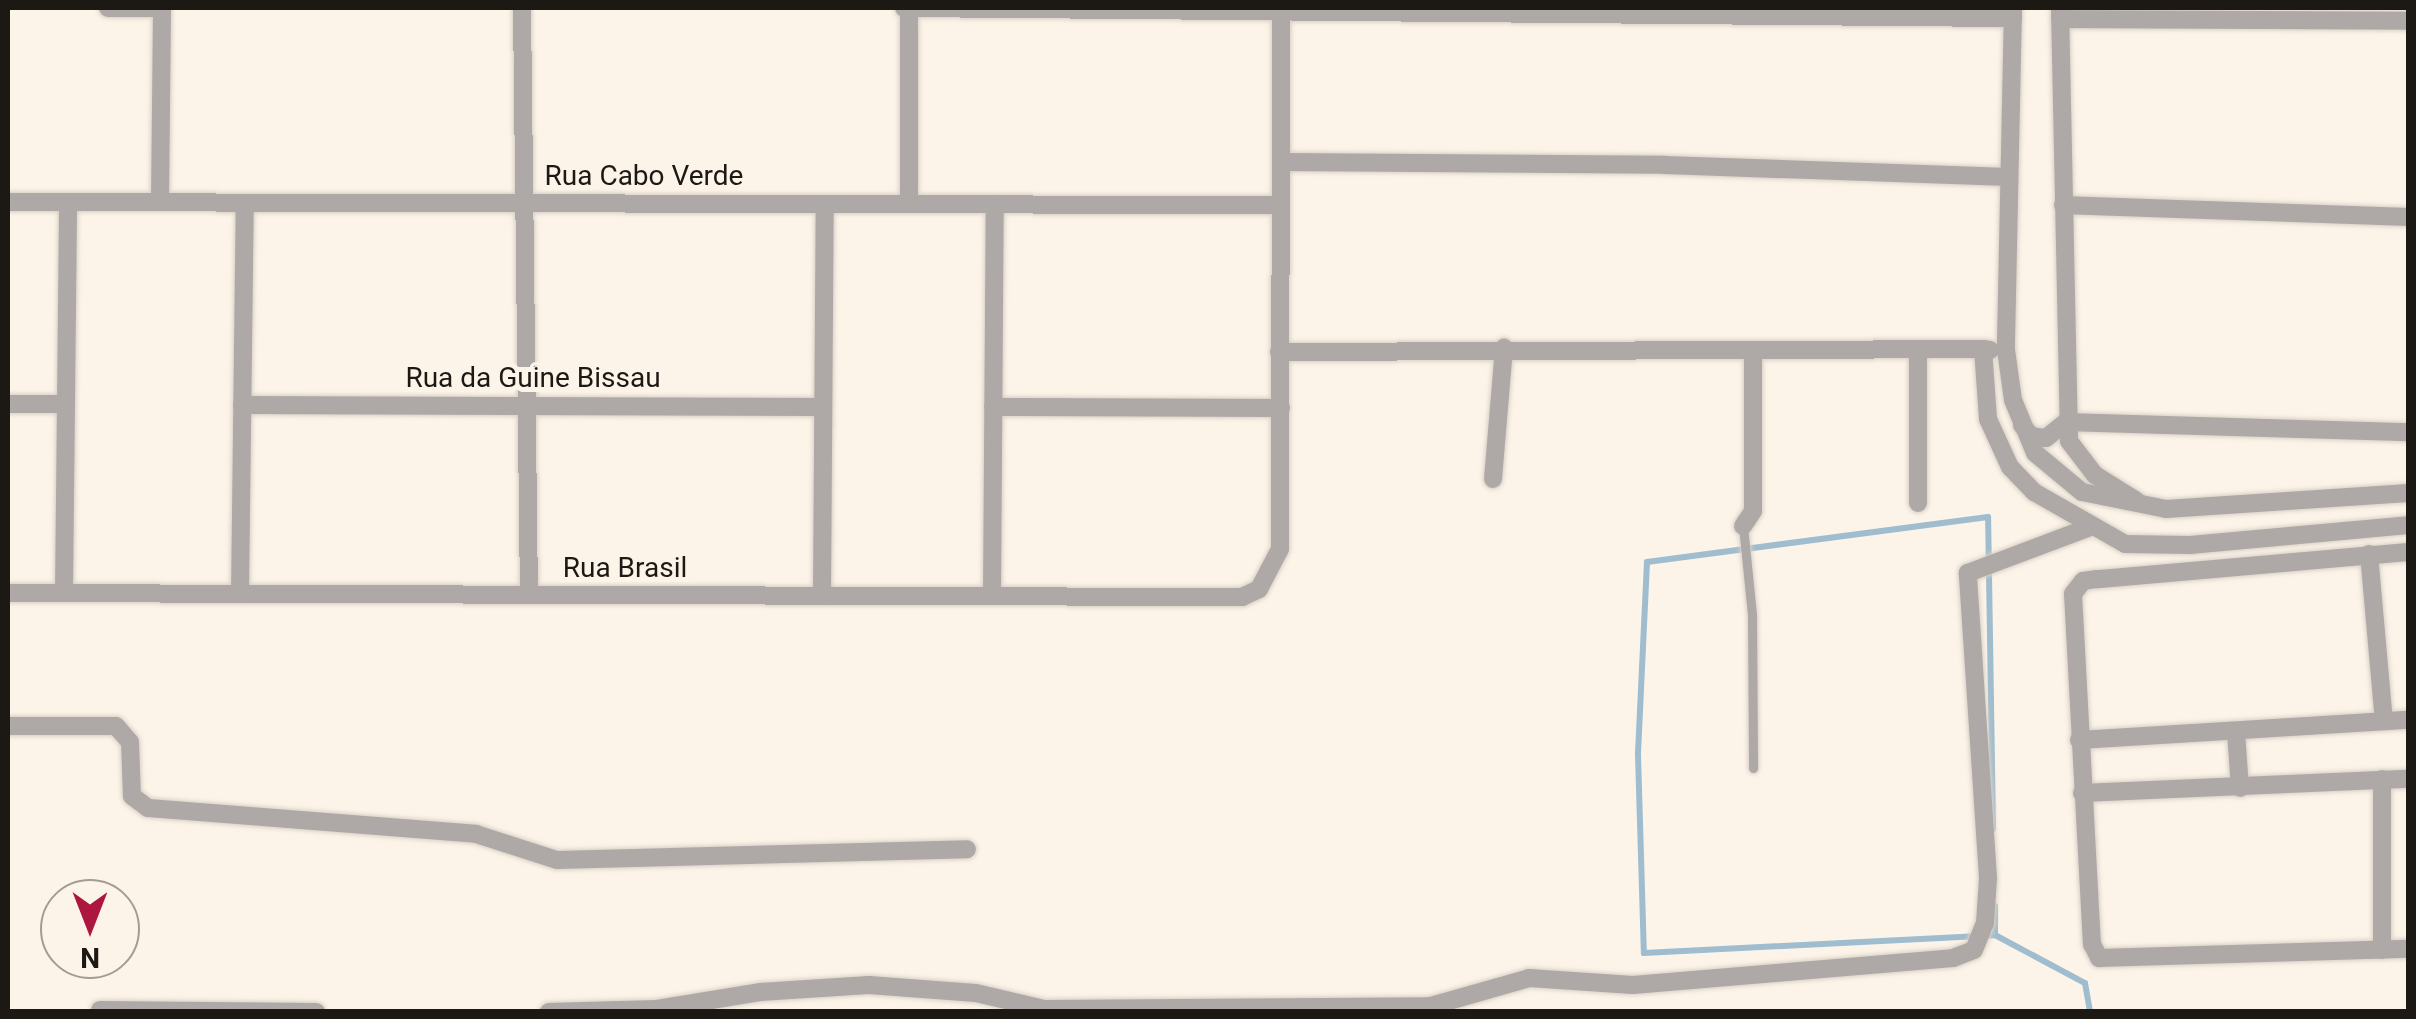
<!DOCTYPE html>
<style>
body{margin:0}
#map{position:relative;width:2416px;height:1019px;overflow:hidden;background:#fdf4e9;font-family:Roboto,sans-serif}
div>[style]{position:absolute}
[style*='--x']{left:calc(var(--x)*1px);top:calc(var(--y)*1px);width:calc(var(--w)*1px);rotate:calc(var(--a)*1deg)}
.stream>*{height:6px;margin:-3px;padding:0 3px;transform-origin:3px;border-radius:3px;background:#9fbdce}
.roads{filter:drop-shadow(0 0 2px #d9d1c7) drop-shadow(0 0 2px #d9d1c7)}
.service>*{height:9px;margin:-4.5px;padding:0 4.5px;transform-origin:4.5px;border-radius:4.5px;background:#aea9a6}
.minor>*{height:18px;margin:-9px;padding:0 9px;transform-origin:9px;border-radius:9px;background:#aea9a6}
span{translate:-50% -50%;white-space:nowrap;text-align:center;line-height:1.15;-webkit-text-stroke:10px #fdf4e9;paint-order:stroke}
.street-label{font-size:28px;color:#1c1915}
.frame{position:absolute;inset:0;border:10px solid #1c1915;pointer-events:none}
.north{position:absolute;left:40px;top:879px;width:100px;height:100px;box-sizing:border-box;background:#fdf4e9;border:2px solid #a39c94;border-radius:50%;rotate:180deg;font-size:28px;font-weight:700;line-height:40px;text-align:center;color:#1c1915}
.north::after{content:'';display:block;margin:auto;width:35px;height:45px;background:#ac163f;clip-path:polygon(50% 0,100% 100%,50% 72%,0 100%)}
</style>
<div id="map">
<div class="stream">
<div style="--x:1993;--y:829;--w:312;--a:-90.9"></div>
<div style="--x:1988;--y:517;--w:344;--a:172.5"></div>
<div style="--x:1647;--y:562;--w:193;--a:92.7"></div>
<div style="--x:1638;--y:755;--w:198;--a:88.3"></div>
<div style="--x:1644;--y:953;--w:351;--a:-2.9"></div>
<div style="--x:1995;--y:935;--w:102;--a:28.1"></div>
<div style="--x:2085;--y:983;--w:29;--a:80"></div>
<div style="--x:1995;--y:906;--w:29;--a:90"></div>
</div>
<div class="roads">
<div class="service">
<div style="--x:1743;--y:526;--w:89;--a:84.2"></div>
<div style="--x:1752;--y:615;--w:153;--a:89.6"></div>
</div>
<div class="minor">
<div style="--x:108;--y:8;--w:54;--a:0"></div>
<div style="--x:522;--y:8;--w:587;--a:89.32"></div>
<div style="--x:904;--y:8;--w:1109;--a:0.52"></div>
<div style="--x:2013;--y:8;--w:342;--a:91.2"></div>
<div style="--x:2006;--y:350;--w:50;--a:82"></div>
<div style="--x:2013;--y:400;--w:57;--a:67.5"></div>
<div style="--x:2035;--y:453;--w:61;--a:39.7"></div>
<div style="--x:2082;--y:492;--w:86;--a:11.4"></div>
<div style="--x:2166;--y:509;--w:243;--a:-3.8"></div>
<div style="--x:2060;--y:8;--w:433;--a:88.8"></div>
<div style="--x:2069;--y:441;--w:43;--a:52.6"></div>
<div style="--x:2095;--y:475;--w:49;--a:31.8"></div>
<div style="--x:909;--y:13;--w:191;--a:90"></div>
<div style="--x:2060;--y:19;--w:348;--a:0.3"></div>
<div style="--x:1281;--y:162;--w:384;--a:0.4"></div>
<div style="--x:1665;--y:165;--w:344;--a:2"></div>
<div style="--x:160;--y:201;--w:193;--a:-89.4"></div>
<div style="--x:8;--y:202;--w:1273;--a:0.14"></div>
<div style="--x:2063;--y:205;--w:345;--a:2"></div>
<div style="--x:1990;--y:350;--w:7;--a:-172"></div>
<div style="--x:1983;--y:349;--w:70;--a:85.9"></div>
<div style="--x:1988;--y:419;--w:53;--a:65.4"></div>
<div style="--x:2010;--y:467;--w:35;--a:46"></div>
<div style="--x:2034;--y:492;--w:105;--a:29.7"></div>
<div style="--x:2125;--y:544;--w:65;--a:0.9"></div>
<div style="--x:2190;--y:545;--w:219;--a:-5.2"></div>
<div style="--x:1918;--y:351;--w:152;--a:90"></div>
<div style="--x:1279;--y:352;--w:704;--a:-0.24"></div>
<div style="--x:8;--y:404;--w:58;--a:0"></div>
<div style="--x:242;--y:405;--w:581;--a:0.2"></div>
<div style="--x:993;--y:407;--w:288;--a:0.2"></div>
<div style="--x:2022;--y:425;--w:14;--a:51"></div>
<div style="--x:2031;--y:436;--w:15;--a:8"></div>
<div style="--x:2046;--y:438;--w:26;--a:-39"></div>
<div style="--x:2066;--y:422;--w:342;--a:1.7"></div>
<div style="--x:1493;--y:479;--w:132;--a:-85.2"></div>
<div style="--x:1743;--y:526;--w:18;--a:-56"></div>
<div style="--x:1753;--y:511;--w:159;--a:-90"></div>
<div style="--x:2408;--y:552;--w:312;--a:175"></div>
<div style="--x:2097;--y:579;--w:14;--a:172"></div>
<div style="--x:2083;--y:581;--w:16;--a:128"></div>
<div style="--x:2073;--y:594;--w:351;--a:86.9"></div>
<div style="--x:2092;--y:944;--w:16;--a:63"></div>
<div style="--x:2099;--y:958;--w:309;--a:-1.7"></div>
<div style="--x:2369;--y:554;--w:168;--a:84.9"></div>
<div style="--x:8;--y:593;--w:1234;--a:0.19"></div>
<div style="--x:1242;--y:597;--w:19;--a:-25"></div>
<div style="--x:1259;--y:589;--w:45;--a:-62.3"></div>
<div style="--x:1280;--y:549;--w:541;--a:-89.89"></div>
<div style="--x:64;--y:593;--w:390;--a:-89.4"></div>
<div style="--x:240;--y:594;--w:389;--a:-89.3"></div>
<div style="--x:822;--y:595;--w:391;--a:-89.6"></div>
<div style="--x:992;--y:596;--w:390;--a:-89.6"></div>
<div style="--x:8;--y:726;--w:108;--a:0"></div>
<div style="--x:116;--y:726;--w:21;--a:49"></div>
<div style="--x:130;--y:742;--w:54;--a:87.9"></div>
<div style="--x:132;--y:796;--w:20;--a:37"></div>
<div style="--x:148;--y:808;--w:329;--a:4.5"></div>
<div style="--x:476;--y:834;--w:85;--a:17.8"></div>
<div style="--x:557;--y:860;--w:410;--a:-1.5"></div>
<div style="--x:2236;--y:732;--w:56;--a:85.9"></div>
<div style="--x:2079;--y:740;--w:330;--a:-3.5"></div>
<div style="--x:2382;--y:779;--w:171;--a:90"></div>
<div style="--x:2082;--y:793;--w:326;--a:-2.5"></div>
<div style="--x:100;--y:1010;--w:216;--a:0.5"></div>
<div style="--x:549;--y:1012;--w:108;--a:-1.6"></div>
<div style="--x:657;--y:1009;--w:104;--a:-9.4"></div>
<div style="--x:760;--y:992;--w:109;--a:-3.7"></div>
<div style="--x:869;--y:985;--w:107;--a:4.3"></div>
<div style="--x:976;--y:993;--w:70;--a:13.2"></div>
<div style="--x:1044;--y:1009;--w:387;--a:-0.4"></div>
<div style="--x:1431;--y:1006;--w:102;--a:-15.9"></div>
<div style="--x:1529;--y:978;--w:104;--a:3.9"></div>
<div style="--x:1633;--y:985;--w:321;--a:-4.8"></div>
<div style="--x:1953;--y:958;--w:22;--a:-21"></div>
<div style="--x:1974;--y:950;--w:29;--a:-68"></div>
<div style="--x:1985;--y:923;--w:45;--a:-86.2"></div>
<div style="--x:1988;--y:878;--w:306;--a:-93.8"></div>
<div style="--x:1968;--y:573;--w:128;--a:-20.6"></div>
</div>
</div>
<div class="street-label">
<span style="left:644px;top:176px">Rua Cabo Verde</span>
<span style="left:533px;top:378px">Rua da Guine Bissau</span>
<span style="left:625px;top:568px">Rua Brasil</span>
</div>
<div class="frame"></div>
<div class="north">N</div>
</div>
